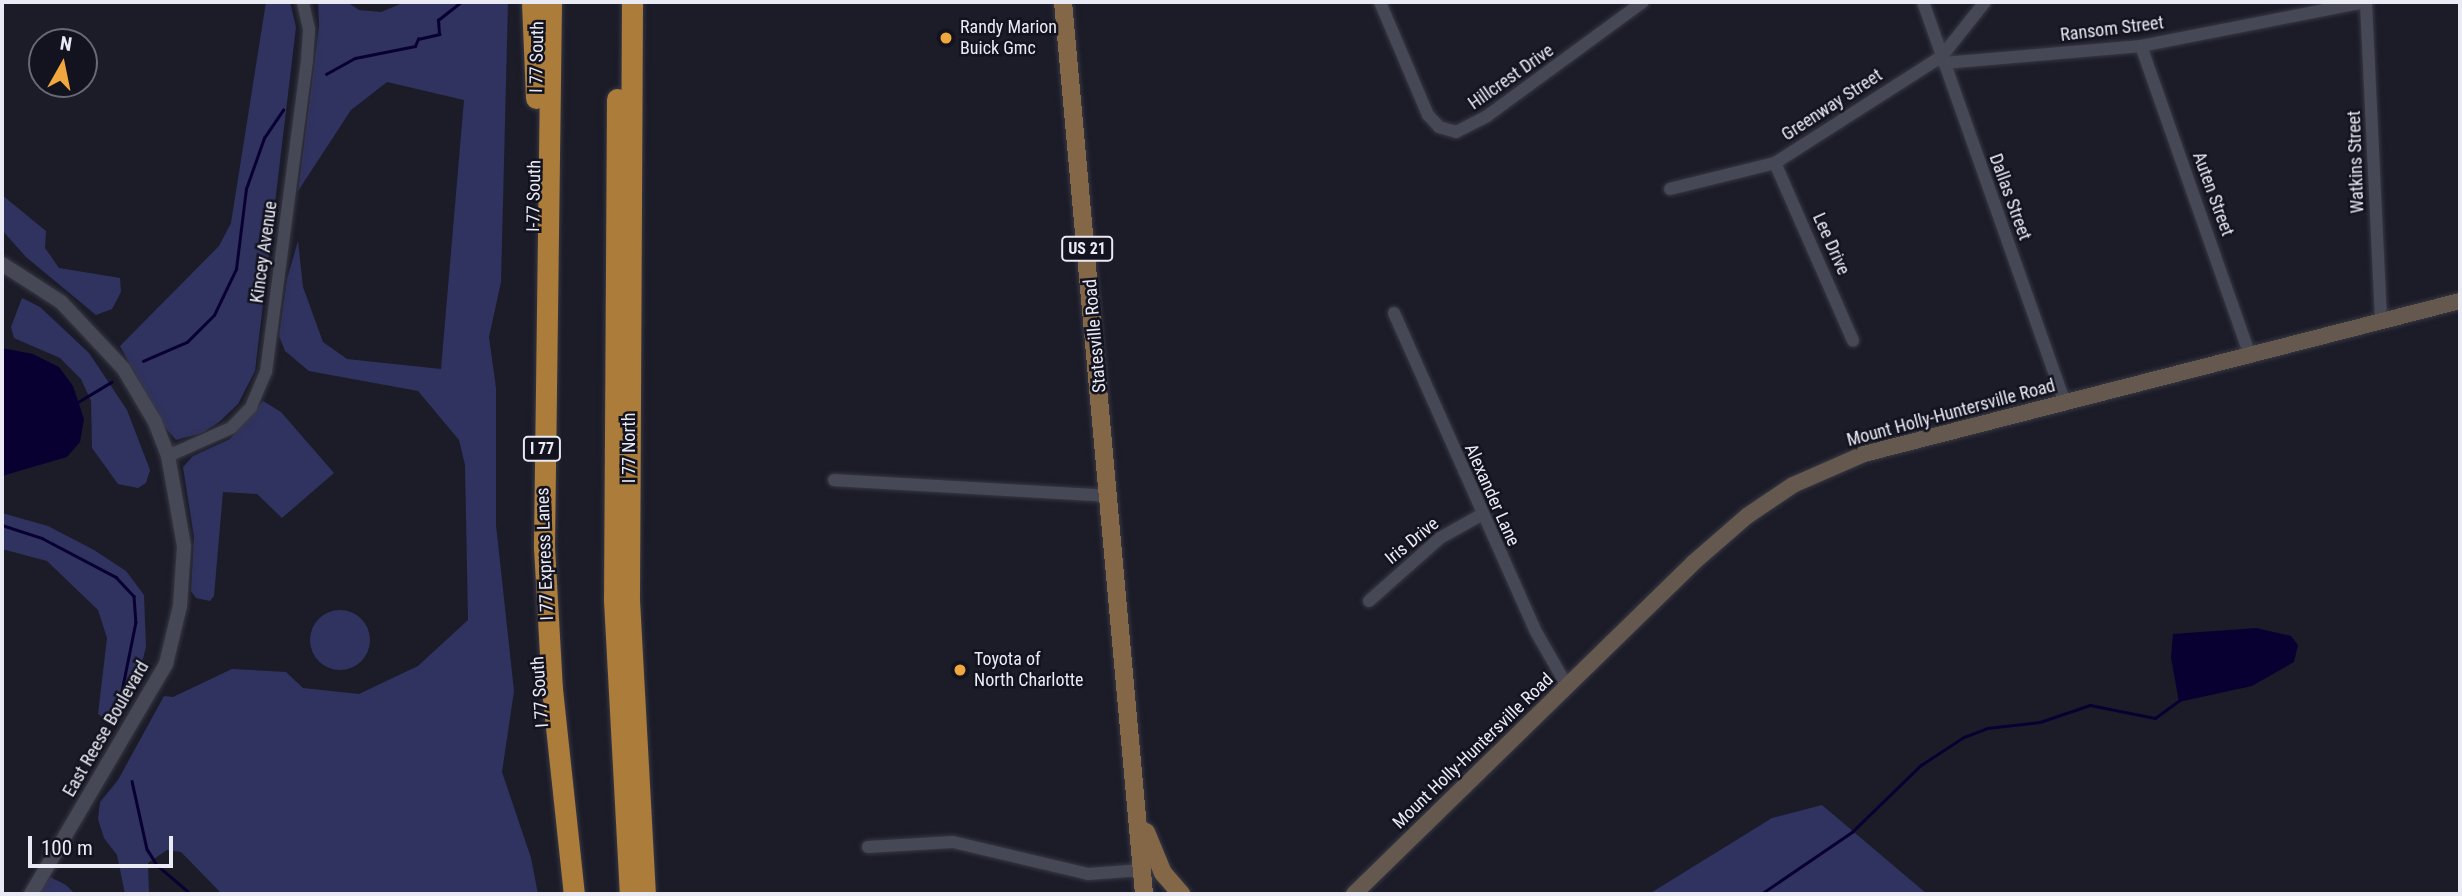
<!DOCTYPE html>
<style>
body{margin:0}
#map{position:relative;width:2462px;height:896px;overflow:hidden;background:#1b1c28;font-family:"Roboto Condensed",sans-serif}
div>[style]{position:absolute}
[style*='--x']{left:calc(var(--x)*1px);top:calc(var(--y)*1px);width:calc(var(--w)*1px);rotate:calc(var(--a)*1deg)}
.green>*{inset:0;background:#303260}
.round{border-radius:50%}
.water>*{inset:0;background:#090032}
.stream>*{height:2.5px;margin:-1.25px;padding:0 1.25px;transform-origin:1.25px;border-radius:1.25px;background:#090032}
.roads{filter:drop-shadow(0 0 2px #383843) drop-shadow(0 0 2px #383843)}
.minor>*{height:12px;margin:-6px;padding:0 6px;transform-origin:6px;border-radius:6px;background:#464856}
.tertiary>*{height:14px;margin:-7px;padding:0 7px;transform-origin:7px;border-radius:7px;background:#464856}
.secondary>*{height:16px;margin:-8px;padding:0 8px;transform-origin:8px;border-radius:8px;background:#65584e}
.primary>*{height:18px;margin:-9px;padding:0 9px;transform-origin:9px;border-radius:9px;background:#836746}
.motorway>*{height:21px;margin:-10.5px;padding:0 10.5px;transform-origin:10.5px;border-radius:10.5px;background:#ac7c3b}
.dots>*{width:19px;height:19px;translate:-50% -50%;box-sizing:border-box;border:4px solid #12131f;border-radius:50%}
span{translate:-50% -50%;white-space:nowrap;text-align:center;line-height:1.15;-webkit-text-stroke:5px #12131f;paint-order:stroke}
.shield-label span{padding:2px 5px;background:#12131f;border:2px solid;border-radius:5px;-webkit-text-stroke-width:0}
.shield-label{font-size:16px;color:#e9eaf3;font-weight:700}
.poi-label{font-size:18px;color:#e9eaf3}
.left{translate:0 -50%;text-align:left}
.street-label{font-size:18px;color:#e9eaf3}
.frame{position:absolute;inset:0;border:4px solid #e9eaf3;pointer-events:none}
.north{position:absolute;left:28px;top:28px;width:70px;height:70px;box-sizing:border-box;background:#12131f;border:2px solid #686974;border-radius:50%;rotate:9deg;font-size:19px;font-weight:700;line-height:28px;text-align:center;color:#e9eaf3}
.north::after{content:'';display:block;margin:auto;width:24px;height:32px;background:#efa73e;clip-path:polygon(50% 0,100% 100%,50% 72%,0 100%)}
.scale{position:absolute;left:28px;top:836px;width:145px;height:32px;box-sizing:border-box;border:4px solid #e9eaf3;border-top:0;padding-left:9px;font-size:21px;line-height:24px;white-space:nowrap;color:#e9eaf3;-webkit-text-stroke:5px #12131f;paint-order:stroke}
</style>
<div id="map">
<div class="green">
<div style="clip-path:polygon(266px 2px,290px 2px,296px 27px,255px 371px,238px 404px,219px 422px,202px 433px,176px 440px,163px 425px,120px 346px,219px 246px,231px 223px)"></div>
<div style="clip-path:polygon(318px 2px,347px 2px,359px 10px,381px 12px,405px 2px,508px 2px,501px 282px,489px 337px,496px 388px,496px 525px,514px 691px,502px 772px,531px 858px,538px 894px,222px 894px,181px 852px,167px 850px,148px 863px,149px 894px,125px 894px,117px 855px,104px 838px,98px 819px,100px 802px,118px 780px,164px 696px,173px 697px,232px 669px,286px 672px,303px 688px,359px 694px,418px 666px,468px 620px,465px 465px,459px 440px,418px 391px,309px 371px,285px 351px,279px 336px,287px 279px,298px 241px,303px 287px,323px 342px,347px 359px,441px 369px,464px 100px,387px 82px,351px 110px,298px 191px,319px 26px)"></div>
<div style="clip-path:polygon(2px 195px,46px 231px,45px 248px,59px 268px,120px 278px,121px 292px,112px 309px,96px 315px,26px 257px,2px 230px)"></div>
<div style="clip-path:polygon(22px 298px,40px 307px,89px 353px,127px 410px,150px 470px,146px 483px,138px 488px,118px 484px,92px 448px,91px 401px,81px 379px,60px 358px,14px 338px,11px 327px)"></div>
<div style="clip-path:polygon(263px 401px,281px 412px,334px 473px,282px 518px,257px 494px,223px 492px,214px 596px,210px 601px,196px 598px,191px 591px,194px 537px,183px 467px,193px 456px,230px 439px)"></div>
<div style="clip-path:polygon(2px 513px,48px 526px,94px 550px,126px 571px,144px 595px,146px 647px,140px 670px,113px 724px,98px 714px,107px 638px,98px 610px,47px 561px,2px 549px)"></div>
<div class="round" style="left:310px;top:610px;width:60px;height:60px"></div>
<div style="clip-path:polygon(1822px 805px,1927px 894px,1649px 894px,1772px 818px)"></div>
<div style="clip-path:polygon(50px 877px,66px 885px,75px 894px,38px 894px)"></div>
</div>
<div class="water">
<div style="clip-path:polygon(2px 348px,33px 354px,59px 367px,73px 386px,84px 419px,80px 442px,67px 457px,2px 476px)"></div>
<div style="clip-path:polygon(2256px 628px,2291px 636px,2298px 645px,2294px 662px,2252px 686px,2179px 702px,2171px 658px,2173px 634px)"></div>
</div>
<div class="stream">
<div style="--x:326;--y:74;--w:33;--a:-29"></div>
<div style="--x:355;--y:58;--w:61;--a:-11.3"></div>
<div style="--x:415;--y:46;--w:8;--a:-67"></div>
<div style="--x:418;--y:39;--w:22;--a:-13"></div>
<div style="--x:439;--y:34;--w:14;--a:-94"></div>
<div style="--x:438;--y:20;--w:29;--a:-38"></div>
<div style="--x:143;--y:361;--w:48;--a:-23.4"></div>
<div style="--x:187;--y:342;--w:38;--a:-45"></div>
<div style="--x:214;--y:315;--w:51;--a:-64.4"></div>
<div style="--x:236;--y:269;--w:81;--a:-82.9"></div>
<div style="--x:246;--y:189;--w:54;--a:-70.6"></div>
<div style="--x:264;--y:138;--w:34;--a:-56"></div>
<div style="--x:78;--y:402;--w:39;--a:-31"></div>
<div style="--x:2;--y:525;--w:42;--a:18"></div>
<div style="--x:42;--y:538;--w:84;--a:27.8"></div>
<div style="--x:116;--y:577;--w:26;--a:47"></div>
<div style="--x:134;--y:596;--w:26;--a:86"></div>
<div style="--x:136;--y:622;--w:81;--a:101.4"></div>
<div style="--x:132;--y:781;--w:70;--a:77.6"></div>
<div style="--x:147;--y:849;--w:19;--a:58"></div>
<div style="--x:157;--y:865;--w:45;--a:40.5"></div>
<div style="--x:1761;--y:894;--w:110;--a:-34.3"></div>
<div style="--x:1852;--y:832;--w:96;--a:-44.2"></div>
<div style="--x:1921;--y:765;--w:51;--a:-33.1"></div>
<div style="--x:1964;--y:737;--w:25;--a:-21"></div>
<div style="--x:1987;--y:728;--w:53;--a:-6.5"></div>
<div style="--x:2040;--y:722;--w:53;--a:-18.8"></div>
<div style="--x:2090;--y:705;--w:66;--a:11.3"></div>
<div style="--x:2155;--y:718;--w:32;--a:-36"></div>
</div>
<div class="roads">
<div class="minor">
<div style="--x:1380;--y:2;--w:123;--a:67"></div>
<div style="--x:1428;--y:115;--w:16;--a:47"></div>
<div style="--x:1439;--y:127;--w:18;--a:16"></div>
<div style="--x:1456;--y:132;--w:35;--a:-27"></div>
<div style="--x:1487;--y:116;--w:193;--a:-36.2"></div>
<div style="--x:1923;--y:2;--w:425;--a:70.5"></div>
<div style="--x:2366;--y:2;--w:319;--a:87.3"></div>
<div style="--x:2141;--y:46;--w:328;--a:70.6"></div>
<div style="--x:1944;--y:63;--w:198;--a:-4.9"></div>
<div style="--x:2141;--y:46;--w:228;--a:-11.1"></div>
<div style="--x:1775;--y:163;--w:194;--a:66.3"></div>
<div style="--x:1670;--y:189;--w:108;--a:-13.9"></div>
<div style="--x:1775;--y:163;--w:198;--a:-32.6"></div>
<div style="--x:1942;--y:56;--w:69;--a:-51.5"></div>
<div style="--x:1394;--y:313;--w:347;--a:66"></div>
<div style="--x:1535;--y:630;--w:64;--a:60.3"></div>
<div style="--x:168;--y:456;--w:69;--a:-24"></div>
<div style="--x:231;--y:428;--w:29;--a:-46"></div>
<div style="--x:251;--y:407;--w:38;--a:-67"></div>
<div style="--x:266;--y:372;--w:315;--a:-82.5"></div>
<div style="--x:307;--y:60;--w:31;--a:-86"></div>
<div style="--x:309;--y:29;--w:28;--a:-103"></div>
<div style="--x:834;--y:480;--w:276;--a:3.3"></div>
<div style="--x:1369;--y:601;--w:95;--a:-41.6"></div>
<div style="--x:1440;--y:538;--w:47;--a:-29.3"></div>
<div style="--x:868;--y:847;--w:85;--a:-3.4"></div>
<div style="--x:953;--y:842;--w:139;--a:13.3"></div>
<div style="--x:1088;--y:874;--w:54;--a:-4.2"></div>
</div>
<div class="tertiary">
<div style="--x:2;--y:264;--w:70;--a:32.8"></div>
<div style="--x:61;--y:302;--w:91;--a:46.8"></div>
<div style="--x:123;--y:368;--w:63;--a:59.3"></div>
<div style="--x:155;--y:422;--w:36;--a:69"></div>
<div style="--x:168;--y:456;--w:91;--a:79.9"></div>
<div style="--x:184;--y:546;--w:60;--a:93.8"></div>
<div style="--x:180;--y:606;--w:60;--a:103.6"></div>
<div style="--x:166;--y:664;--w:267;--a:120.4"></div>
</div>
<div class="secondary">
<div style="--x:1354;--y:894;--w:474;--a:-44.3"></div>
<div style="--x:1693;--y:563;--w:72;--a:-41"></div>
<div style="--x:1747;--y:516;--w:55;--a:-34"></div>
<div style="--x:1793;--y:485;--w:77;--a:-23.6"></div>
<div style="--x:1864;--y:454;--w:615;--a:-14.4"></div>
</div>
<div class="primary">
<div style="--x:1063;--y:2;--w:896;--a:84.81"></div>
<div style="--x:1146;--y:832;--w:44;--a:67.5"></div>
<div style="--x:1163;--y:873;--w:28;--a:49"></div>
</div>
<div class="motorway">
<div style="--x:532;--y:2;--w:96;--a:87.6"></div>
<div style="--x:551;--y:2;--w:545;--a:90.74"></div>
<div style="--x:544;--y:547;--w:142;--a:86.8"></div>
<div style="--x:552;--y:689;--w:206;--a:83.9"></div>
<div style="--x:632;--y:2;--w:598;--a:90.29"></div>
<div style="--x:629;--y:600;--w:294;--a:86.9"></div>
<div style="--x:617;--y:99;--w:501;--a:90.34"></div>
<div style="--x:614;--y:600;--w:294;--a:86.9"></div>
</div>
</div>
<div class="dots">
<div style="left:946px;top:38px;background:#efa73e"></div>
<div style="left:960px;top:670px;background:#efa73e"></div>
</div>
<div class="shield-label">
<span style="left:1087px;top:249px">US 21</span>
<span style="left:542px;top:449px">I 77</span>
</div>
<div class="poi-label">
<span class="left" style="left:960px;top:38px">Randy Marion<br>Buick Gmc</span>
<span class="left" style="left:974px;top:670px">Toyota of<br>North Charlotte</span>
</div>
<div class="street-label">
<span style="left:2112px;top:29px;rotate:-7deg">Ransom Street</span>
<span style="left:537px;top:57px;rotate:-89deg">I 77 South</span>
<span style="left:1511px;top:77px;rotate:-35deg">Hillcrest Drive</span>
<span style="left:1832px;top:105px;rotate:-33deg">Greenway Street</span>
<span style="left:2356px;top:162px;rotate:-92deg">Watkins Street</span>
<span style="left:2213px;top:194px;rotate:70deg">Auten Street</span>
<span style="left:534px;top:196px;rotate:-89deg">I-77 South</span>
<span style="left:2010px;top:197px;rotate:70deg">Dallas Street</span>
<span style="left:1831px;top:244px;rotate:66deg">Lee Drive</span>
<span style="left:264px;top:252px;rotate:-82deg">Kincey Avenue</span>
<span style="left:1095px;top:336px;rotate:-95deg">Statesville Road</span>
<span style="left:1951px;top:413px;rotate:-15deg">Mount Holly-Huntersville Road</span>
<span style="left:629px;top:448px;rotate:-90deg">I 77 North</span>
<span style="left:1492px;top:495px;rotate:66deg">Alexander Lane</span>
<span style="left:1412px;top:541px;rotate:-39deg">Iris Drive</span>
<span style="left:545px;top:554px;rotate:-92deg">I 77 Express Lanes</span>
<span style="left:540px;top:692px;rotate:-94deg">I 77 South</span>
<span style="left:106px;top:729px;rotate:-60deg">East Reese Boulevard</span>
<span style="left:1473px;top:751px;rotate:-44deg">Mount Holly-Huntersville Road</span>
</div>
<div class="frame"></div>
<div class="north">N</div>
<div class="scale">100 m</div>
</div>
